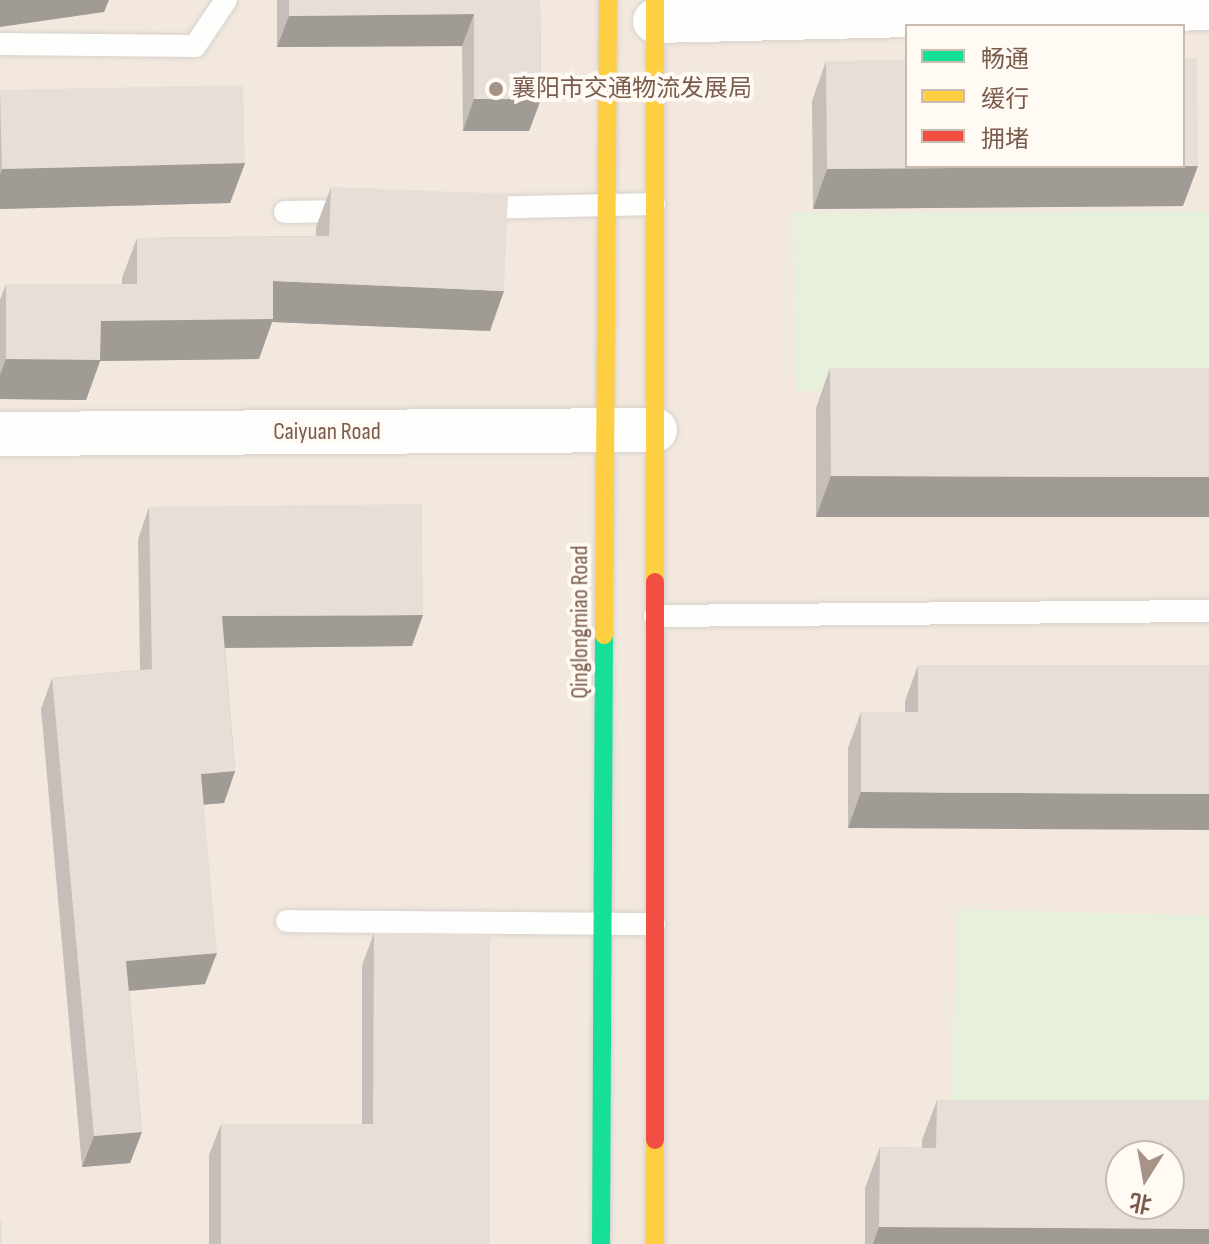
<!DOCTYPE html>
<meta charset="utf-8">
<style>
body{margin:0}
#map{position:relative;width:1209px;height:1244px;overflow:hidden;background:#f9f5f0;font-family:"Sofia Sans Condensed","Noto Sans SC",sans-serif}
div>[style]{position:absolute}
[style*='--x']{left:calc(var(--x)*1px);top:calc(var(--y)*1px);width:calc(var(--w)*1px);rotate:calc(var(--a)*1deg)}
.residential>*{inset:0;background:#f2e8de}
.green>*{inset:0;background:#e7f0db}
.roads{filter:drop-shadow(0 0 2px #d7d1cb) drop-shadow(0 0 2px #d7d1cb)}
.lane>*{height:22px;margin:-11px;padding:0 11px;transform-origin:11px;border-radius:11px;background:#fefefd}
.street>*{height:44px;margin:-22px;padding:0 22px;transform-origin:22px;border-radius:22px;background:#fefefd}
.fast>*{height:18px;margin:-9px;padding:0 9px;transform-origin:9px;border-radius:9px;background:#16e098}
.slow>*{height:18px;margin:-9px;padding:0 9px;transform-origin:9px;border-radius:9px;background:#ffcf43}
.jam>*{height:18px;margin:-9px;padding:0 9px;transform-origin:9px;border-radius:9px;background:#f24e42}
.wall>*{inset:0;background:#c6bfb9}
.shaded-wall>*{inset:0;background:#a19b96}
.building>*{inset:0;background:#e6ded7}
.dots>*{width:22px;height:22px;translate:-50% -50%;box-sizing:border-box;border:4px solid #fffaf3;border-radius:50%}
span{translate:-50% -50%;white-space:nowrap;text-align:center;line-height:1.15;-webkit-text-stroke:8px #fffaf3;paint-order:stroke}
.poi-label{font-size:24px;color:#7a5c4d}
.left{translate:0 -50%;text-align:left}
.street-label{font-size:24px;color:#7a5c4d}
.legend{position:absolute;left:905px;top:24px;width:280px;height:144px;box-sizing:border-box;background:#fffaf3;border:2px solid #cabbb1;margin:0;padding:10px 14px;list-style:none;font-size:24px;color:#7a5c4d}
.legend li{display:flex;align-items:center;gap:16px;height:40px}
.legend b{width:40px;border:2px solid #cabbb1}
.north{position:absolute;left:1105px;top:1140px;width:80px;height:80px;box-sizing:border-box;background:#fffaf3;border:2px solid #cabbb1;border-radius:50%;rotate:191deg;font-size:22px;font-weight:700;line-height:32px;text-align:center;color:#7a5c4d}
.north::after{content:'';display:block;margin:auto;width:28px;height:36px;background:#a69286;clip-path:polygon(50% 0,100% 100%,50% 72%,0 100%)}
</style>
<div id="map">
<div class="residential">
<div style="clip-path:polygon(evenodd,0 0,1209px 0,1209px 1244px,0 1244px,0 0,907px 26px,1183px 26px,1183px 166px,907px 166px,907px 26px,0 0,1121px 1156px,1169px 1156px,1169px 1204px,1121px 1204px,1121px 1156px)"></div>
</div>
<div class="green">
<div style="clip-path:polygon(1209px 211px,1209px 389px,795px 391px,794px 213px)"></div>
<div style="clip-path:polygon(957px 909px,1209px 916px,1209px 1117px,952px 1109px)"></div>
</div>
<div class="roads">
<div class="lane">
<div style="--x:0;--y:44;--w:195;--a:0.6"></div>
<div style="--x:195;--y:46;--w:55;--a:-56"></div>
<div style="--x:479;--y:208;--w:175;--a:-1.3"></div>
<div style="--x:285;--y:212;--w:64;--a:-0.9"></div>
<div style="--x:655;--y:616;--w:554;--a:-0.52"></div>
<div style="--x:287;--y:921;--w:367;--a:0.5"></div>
</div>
<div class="street">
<div style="--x:655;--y:21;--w:554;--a:-1.34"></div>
<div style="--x:0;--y:434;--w:655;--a:-0.35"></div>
</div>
<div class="fast">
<div style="--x:601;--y:1244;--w:609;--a:-89.72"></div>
</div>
<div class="slow">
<div style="--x:655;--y:0;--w:582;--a:90"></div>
<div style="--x:604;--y:635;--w:635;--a:-89.64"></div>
<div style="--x:655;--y:1140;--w:104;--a:90"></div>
</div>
<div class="jam">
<div style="--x:655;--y:582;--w:558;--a:90"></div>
</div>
</div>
<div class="wall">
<div style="clip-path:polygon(277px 0,540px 0,541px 99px,529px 131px,463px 131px,462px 46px,277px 47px)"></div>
<div style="clip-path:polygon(826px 61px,1183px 206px,813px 209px,812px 101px)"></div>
<div style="clip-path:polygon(0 90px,245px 163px,230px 203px,0 209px)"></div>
<div style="clip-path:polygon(331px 187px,490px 331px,272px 322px,259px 359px,100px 361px,86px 400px,0 399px,0 300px,6px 284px,122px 284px,122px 278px,137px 238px,316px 236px,316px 227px)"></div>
<div style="clip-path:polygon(830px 368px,1209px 368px,816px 517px,816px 408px)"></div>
<div style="clip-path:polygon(149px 507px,412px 646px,225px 648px,235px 771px,224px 803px,204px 804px,205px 984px,129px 991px,142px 1132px,130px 1163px,82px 1167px,41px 709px,52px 678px,140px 670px,138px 539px)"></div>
<div style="clip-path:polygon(918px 665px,1209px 665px,848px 828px,848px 748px,861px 712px,905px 712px,905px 701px)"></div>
<div style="clip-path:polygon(374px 933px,490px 1244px,209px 1244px,209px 1155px,221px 1124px,362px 1124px,362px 965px)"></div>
<div style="clip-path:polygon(937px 1100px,1209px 1244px,865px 1244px,865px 1188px,880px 1147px,922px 1148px,922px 1140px)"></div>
</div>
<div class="shaded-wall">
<div style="clip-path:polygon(0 0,109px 0,104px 12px,0 27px)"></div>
<div style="clip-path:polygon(474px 14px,462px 46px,277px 47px,289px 16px)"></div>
<div style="clip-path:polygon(474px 99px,541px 99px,529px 131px,463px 131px)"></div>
<div style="clip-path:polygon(245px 163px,230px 203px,0 209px,0 174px,2px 169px)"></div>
<div style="clip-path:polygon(1198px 166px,1183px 206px,813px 209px,827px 169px)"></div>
<div style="clip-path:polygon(273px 281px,504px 291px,490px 331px,272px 322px,259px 359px,100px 361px,86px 400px,0 399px,0 375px,6px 359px,101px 321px)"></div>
<div style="clip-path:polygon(831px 476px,1209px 477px,1209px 517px,816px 517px)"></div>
<div style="clip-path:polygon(423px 615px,412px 646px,210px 648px,222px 616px)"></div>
<div style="clip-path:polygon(235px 771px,224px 803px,189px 806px,201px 774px)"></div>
<div style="clip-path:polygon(861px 792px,1209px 794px,1209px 830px,848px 828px)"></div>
<div style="clip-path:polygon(217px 953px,205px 984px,115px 992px,126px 961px)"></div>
<div style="clip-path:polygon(142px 1132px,130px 1163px,82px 1167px,94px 1136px)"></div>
<div style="clip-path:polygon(879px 1227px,1209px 1229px,1209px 1244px,873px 1244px)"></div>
</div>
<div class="building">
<div style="clip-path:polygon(289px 0,540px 0,541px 99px,474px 99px,474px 14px,289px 16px)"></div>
<div style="clip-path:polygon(1183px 58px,1197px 58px,1198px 166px,827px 169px,826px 61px,907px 60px,907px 166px,1183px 166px)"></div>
<div style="clip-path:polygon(243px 85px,245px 163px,2px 169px,0 90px)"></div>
<div style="clip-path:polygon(331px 187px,508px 194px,504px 291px,273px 281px,273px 319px,101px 321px,100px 360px,6px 359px,6px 284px,137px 284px,137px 238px,329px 236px)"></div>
<div style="clip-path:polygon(830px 368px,1209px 368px,1209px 477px,831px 476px)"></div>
<div style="clip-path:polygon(422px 504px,423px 615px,222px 616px,235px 771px,201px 774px,217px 953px,126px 961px,142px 1132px,94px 1136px,52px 678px,152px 669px,149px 507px)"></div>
<div style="clip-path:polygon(918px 665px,1209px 665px,1209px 794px,861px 792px,861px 712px,918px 712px)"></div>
<div style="clip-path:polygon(374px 933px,490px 934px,490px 1244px,221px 1244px,221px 1124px,373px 1124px)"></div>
<div style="clip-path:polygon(evenodd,937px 1100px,1209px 1100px,1209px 1229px,879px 1227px,880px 1147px,936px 1148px,937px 1100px,1121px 1156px,1169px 1156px,1169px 1204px,1121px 1204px,1121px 1156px)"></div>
<div style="clip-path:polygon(0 1221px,2px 1221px,2px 1244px,0 1244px)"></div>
</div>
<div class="dots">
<div style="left:496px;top:89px;background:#a69286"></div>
</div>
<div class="poi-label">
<span class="left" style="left:512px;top:89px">襄阳市交通物流发展局</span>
</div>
<div class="street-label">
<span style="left:327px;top:432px">Caiyuan Road</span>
<span style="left:580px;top:622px;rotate:-90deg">Qinglongmiao Road</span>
</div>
<ul class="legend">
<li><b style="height:10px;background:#16e098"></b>畅通</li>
<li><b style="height:10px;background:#ffcf43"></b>缓行</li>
<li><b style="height:10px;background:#f24e42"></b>拥堵</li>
</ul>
<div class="north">北</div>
</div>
